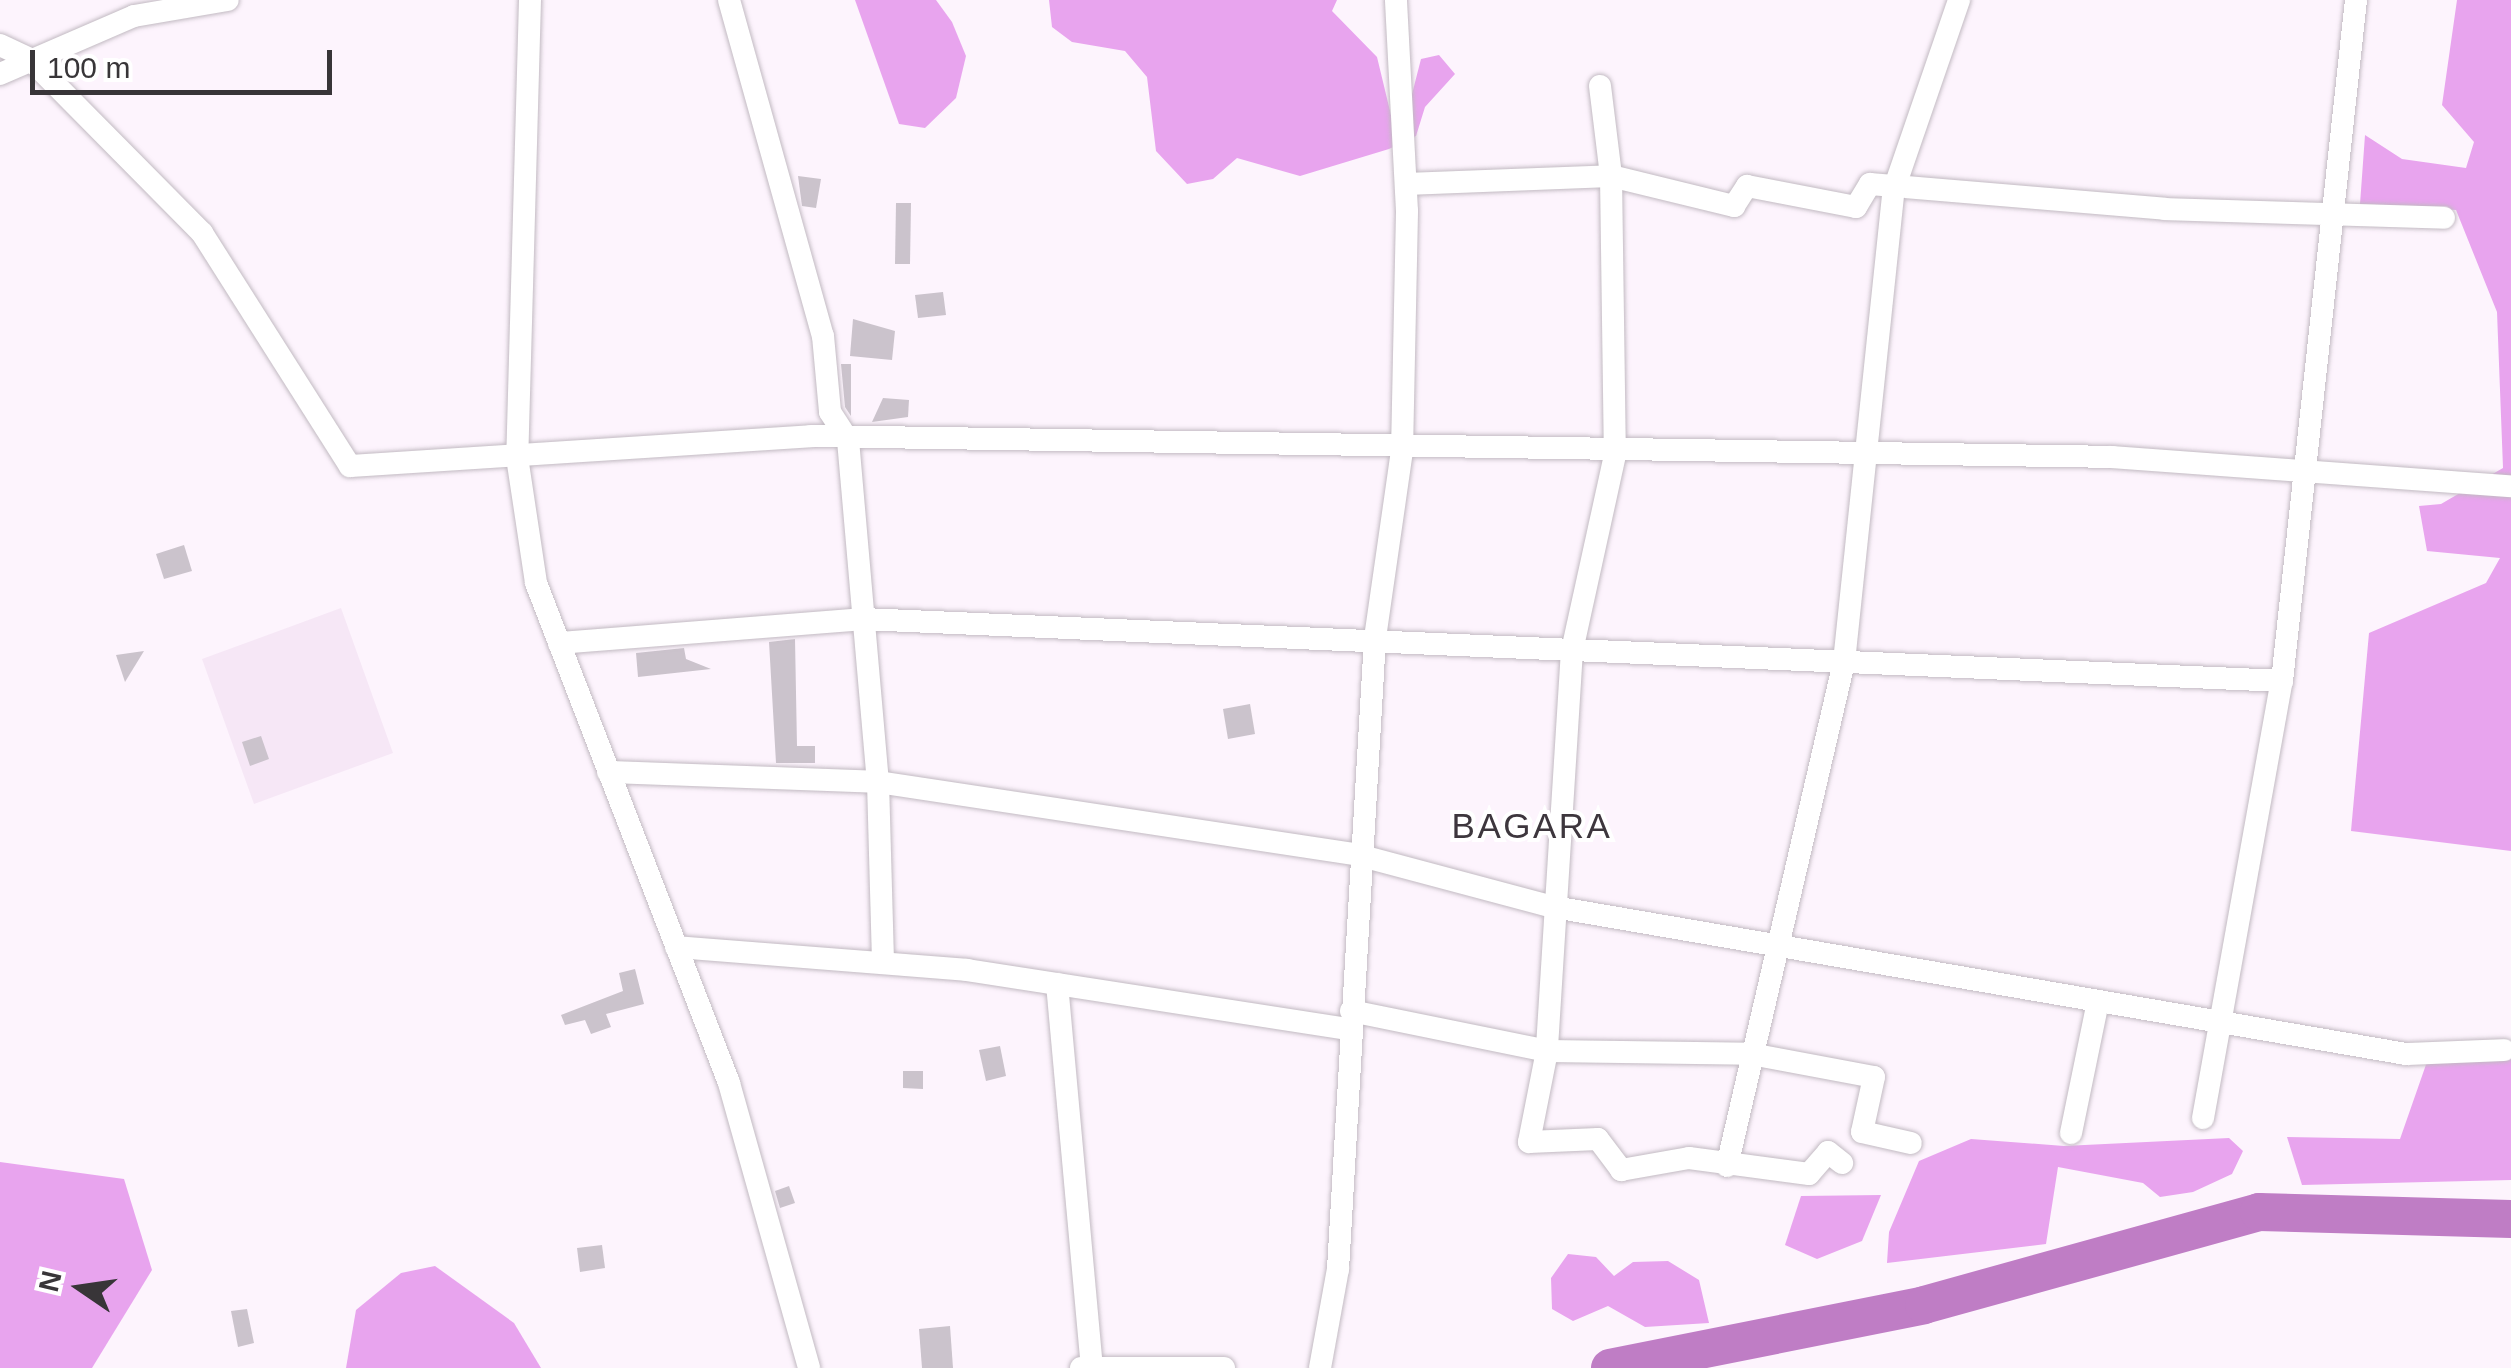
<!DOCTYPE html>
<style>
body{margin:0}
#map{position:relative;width:2511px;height:1368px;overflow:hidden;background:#fdf4fd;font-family:Helvetica,sans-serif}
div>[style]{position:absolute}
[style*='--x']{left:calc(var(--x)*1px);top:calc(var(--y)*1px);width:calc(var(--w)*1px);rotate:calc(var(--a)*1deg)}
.built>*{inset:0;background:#f6e7f6}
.forest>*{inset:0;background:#e8a4ee}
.river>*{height:38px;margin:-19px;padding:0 19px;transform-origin:19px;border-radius:19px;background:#bf7dc5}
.building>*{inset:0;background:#cbc3cc}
.roads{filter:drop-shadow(0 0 2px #c2bac2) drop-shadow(0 0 2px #c2bac2)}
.minor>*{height:22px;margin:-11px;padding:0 11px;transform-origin:11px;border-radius:11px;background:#fff}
span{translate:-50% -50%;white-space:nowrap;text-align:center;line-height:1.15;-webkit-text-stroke:8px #fff;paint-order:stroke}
.quarter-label{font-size:35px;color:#3d363d;letter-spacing:2.5px}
.north{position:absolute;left:30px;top:1238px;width:100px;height:100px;-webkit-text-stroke:8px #fff;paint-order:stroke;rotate:283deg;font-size:28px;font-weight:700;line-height:40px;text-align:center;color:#383538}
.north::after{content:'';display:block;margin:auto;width:35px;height:45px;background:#383538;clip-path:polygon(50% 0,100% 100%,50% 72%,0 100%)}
.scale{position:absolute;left:30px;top:50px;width:302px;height:45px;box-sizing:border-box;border:5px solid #383538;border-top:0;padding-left:12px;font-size:30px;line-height:35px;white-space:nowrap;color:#383538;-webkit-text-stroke:8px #fff;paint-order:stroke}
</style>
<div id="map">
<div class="built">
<div style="clip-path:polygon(341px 608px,393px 753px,254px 804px,202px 659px)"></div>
</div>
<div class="forest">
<div style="clip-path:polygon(855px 0,936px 0,952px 22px,966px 56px,956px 98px,925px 128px,899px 124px)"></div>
<div style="clip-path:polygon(1049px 0,1337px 0,1332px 11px,1377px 57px,1391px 115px,1412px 94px,1421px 59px,1439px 55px,1455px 74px,1425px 107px,1416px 136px,1389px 149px,1300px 176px,1237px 158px,1213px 179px,1187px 184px,1156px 151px,1147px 77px,1125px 51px,1072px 42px,1052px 27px)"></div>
<div style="clip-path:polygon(2457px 0,2511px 0,2511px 851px,2351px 831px,2369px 633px,2486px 583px,2500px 558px,2427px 551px,2419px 506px,2441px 504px,2503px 468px,2497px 312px,2456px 210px,2360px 204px,2365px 135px,2402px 159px,2466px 168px,2474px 142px,2442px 105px)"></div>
<div style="clip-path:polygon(2429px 1056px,2511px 1056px,2511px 1180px,2302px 1185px,2287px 1137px,2400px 1139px)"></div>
<div style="clip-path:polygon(2229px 1138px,2243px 1151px,2232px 1174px,2193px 1192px,2160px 1197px,2143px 1183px,2058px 1167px,2046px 1244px,1887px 1263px,1889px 1232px,1919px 1161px,1971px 1139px,2064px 1146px)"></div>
<div style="clip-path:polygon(0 1162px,124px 1179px,152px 1270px,92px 1368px,0 1368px)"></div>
<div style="clip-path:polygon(1881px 1195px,1862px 1241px,1817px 1259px,1785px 1245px,1801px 1196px)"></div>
<div style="clip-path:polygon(1568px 1254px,1596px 1257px,1614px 1276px,1633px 1262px,1668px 1261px,1699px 1280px,1709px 1323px,1645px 1327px,1608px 1306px,1573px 1321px,1552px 1309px,1551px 1278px)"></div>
<div style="clip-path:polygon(435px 1266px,514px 1323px,541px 1368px,346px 1368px,356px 1310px,401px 1273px)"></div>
</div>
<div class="river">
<div style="--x:1610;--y:1368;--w:320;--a:-11.3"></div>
<div style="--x:1924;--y:1305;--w:348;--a:-15.5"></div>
<div style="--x:2259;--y:1212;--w:252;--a:1.6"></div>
</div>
<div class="building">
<div style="clip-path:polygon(798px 176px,821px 179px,816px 208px,802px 206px)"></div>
<div style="clip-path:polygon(896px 203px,911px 203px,910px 264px,895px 264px)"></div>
<div style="clip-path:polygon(943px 292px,946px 315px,918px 318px,915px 295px)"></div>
<div style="clip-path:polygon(853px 319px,895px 331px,892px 360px,850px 356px)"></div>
<div style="clip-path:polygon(841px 364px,851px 364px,851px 416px,845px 407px)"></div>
<div style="clip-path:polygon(883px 398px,909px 400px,908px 417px,872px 422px)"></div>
<div style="clip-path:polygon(184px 545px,192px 571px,164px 579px,156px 554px)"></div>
<div style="clip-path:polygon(795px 639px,797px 746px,815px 746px,815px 763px,776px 763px,769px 642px)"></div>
<div style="clip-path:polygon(684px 648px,686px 659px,711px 669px,638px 677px,636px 653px)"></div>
<div style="clip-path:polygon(144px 651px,125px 682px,116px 655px)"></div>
<div style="clip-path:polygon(1250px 704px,1255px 734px,1228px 739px,1223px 709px)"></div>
<div style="clip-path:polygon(261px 736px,269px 759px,250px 766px,242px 742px)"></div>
<div style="clip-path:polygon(635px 969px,644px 1004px,606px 1014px,611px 1027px,591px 1034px,585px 1020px,565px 1025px,561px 1015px,623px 991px,619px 973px)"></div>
<div style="clip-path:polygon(1000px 1046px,1006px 1076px,986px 1081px,979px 1050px)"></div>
<div style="clip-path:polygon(903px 1071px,923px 1071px,923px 1089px,903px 1088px)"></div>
<div style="clip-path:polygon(789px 1186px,795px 1203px,780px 1208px,775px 1191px)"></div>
<div style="clip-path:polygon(602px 1245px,605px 1268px,580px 1272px,577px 1248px)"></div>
<div style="clip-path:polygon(247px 1309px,254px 1343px,238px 1347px,231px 1311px)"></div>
<div style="clip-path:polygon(950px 1326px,953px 1368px,922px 1368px,919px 1329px)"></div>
</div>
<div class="roads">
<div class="minor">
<div style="--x:530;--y:0;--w:457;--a:91.6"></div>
<div style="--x:517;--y:457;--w:127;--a:81.4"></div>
<div style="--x:536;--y:583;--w:536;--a:68.89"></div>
<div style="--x:729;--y:1083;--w:296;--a:74.3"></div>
<div style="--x:729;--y:0;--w:349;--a:74.4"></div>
<div style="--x:823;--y:336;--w:76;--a:84.7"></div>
<div style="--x:830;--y:412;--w:33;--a:57"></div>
<div style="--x:848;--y:440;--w:343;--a:85"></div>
<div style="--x:878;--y:782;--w:181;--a:88.4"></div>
<div style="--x:0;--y:45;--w:33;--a:25"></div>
<div style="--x:30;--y:59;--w:245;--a:45.3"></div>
<div style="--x:202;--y:233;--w:276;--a:57.6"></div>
<div style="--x:350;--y:466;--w:462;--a:-3.7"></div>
<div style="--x:811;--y:436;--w:1301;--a:0.92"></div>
<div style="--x:2112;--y:457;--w:400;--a:4.2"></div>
<div style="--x:0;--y:74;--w:146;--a:-23.4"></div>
<div style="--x:134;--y:16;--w:95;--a:-9.7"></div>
<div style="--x:1600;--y:86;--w:91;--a:83"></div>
<div style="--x:1611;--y:176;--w:279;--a:89.2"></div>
<div style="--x:1615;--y:455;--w:200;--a:102.4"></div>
<div style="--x:1572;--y:650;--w:402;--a:93.6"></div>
<div style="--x:1547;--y:1051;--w:93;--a:101.2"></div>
<div style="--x:1529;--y:1142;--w:69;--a:-2.5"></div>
<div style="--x:1598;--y:1139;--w:39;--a:53"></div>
<div style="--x:1621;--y:1170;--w:69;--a:-10"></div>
<div style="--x:1689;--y:1158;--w:121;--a:7.6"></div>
<div style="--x:1809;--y:1174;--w:29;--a:-49"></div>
<div style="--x:1828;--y:1152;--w:18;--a:38"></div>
<div style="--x:1406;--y:184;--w:205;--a:-2.2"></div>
<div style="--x:1611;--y:176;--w:127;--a:13.7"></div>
<div style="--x:1734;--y:206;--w:24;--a:-57"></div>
<div style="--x:1747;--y:186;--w:111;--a:10.9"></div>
<div style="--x:1856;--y:207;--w:27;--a:-59"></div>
<div style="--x:1870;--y:184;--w:296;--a:4.8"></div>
<div style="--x:2165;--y:209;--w:279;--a:1.8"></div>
<div style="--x:559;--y:643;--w:305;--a:-4.5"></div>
<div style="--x:863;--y:619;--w:1420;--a:2.5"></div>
<div style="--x:608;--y:772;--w:270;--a:2.1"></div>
<div style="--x:878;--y:782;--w:486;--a:8.6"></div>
<div style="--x:1358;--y:855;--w:203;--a:14.9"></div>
<div style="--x:1554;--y:907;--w:865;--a:9.79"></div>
<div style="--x:2406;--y:1054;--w:98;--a:-2.3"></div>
<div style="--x:676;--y:947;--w:292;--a:4.5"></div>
<div style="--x:967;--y:970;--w:388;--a:8.8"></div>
<div style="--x:1057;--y:984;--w:386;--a:84.8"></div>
<div style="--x:1351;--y:1011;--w:200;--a:11.5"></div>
<div style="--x:1547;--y:1051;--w:204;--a:0.8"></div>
<div style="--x:1751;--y:1054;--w:125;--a:10.6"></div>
<div style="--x:1874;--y:1077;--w:56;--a:102.3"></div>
<div style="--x:1862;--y:1132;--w:50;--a:12.7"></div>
<div style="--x:2203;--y:1118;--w:444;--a:-79.8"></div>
<div style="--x:2282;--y:681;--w:685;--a:-83.8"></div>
<div style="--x:2071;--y:1133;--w:134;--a:-78.4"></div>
<div style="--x:1727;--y:1166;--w:517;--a:-76.93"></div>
<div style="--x:1844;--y:662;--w:476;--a:-84"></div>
<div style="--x:1894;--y:189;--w:200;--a:-71"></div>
<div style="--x:1081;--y:1368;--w:143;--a:0"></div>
<div style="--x:1320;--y:1368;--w:101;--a:-79.7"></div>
<div style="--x:1338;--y:1269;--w:632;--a:-86.64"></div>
<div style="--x:1375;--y:638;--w:189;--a:-81.8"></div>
<div style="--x:1402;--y:451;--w:240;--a:-88.8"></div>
<div style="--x:1407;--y:211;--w:211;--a:-93"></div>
</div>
</div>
<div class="quarter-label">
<span style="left:1532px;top:826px">BAGARA</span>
</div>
<div class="north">N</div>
<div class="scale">100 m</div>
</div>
